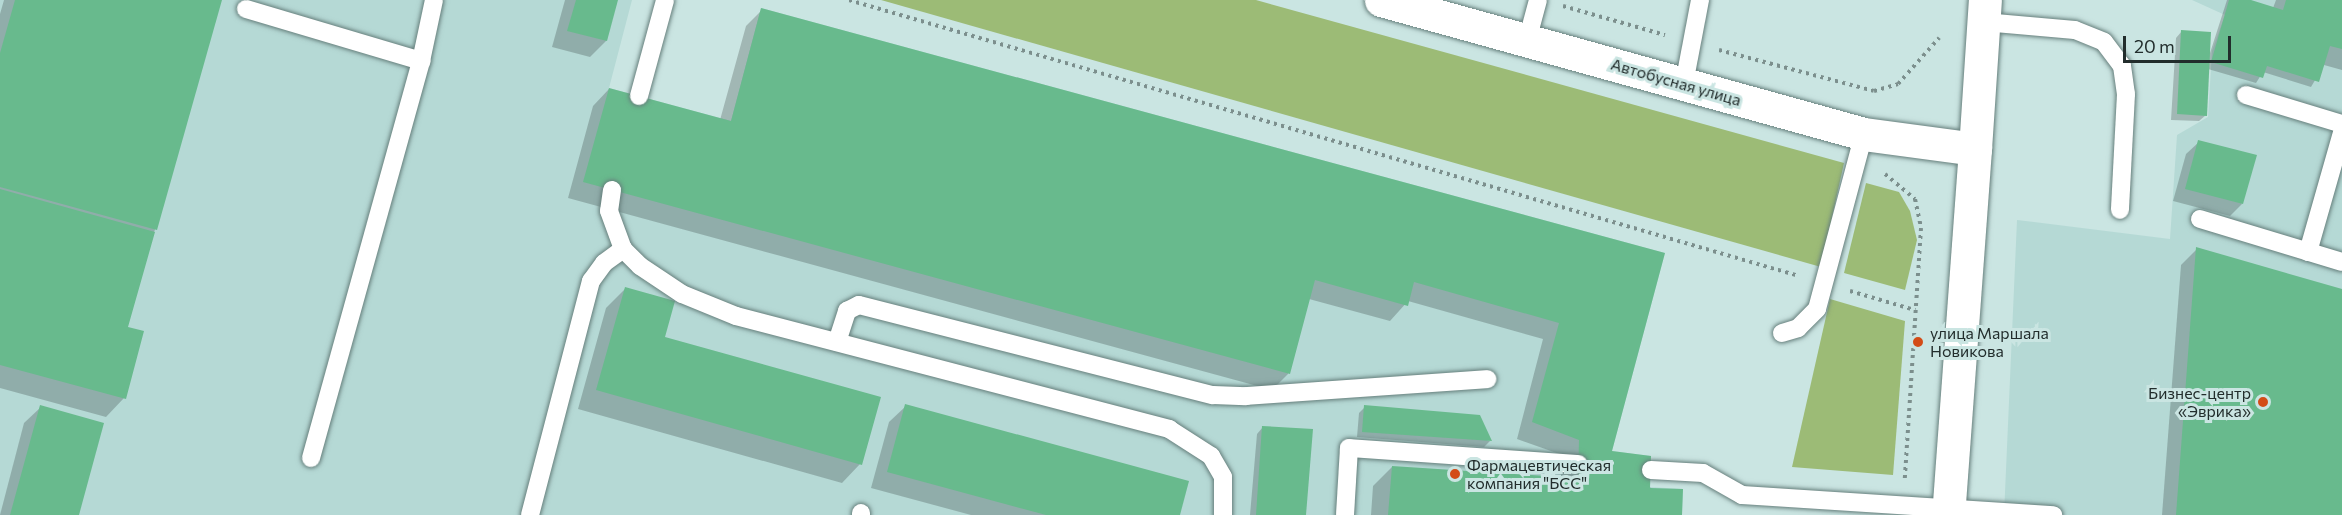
<!DOCTYPE html>
<meta charset="utf-8">
<style>
body{margin:0}
#map{position:relative;width:2342px;height:515px;overflow:hidden;background:#cae5e2;font-family:Commissioner,sans-serif}
div>[style]{position:absolute}
[style*='--x']{left:calc(var(--x)*1px);top:calc(var(--y)*1px);width:calc(var(--w)*1px);rotate:calc(var(--a)*1deg)}
.built>*{inset:0;background:#b5d9d5}
.green>*{inset:0;background:#9cbb76}
.shadow>*{inset:0;background:#0003}
.building>*{inset:0;background:#68ba8d}
.path>*{height:4px;margin-top:-2px;transform-origin:0;background:repeating-linear-gradient(90deg,#7c8f8d 0 3px,transparent 0 7.5px)}
.roads{filter:drop-shadow(0 0 2px #667f7c) drop-shadow(0 0 2px #667f7c)}
.lane>*{height:18px;margin:-9px;padding:0 9px;transform-origin:9px;border-radius:9px;background:#fff}
.street>*{height:33px;margin:-16.5px;padding:0 16.5px;transform-origin:16.5px;border-radius:16.5px;background:#fff}
.secondary>*{height:33px;margin:-16.5px;padding:0 16.5px;transform-origin:16.5px;border-radius:16.5px;background:#fff}
.dots>*{width:16px;height:16px;translate:-50% -50%;box-sizing:border-box;border:3px solid #cae5e2;border-radius:50%}
span{translate:-50% -50%;white-space:nowrap;text-align:center;line-height:1.15;-webkit-text-stroke:6px #cae5e2;paint-order:stroke}
.street-label{font-size:16px;color:#222d2c}
.poi-label{font-size:16px;color:#222d2c}
.left{translate:0 -50%;text-align:left}
.right{translate:-100% -50%;text-align:right}
.scale{position:absolute;left:2123px;top:36px;width:108px;height:27px;box-sizing:border-box;border:3px solid #222d2c;border-top:0;padding-left:8px;font-size:18px;line-height:21px;white-space:nowrap;color:#222d2c;-webkit-text-stroke:4px #cae5e2;paint-order:stroke}
</style>
<div id="map">
<div class="built">
<div style="clip-path:polygon(0 0,632px 0,609px 88px,731px 121px,761px 8px,1665px 253px,1612px 451px,1651px 456px,1650px 487px,1683px 489px,1682px 515px,0 515px)"></div>
<div style="clip-path:polygon(2192px 0,2342px 0,2342px 515px,2004px 515px,2017px 220px,2170px 239px,2177px 135px,2208px 117px,2212px 51px,2225px 15px)"></div>
</div>
<div class="green">
<div style="clip-path:polygon(881px 0,1256px 0,1844px 163px,1821px 267px)"></div>
<div style="clip-path:polygon(1866px 183px,1899px 192px,1910px 211px,1917px 240px,1905px 290px,1844px 273px)"></div>
<div style="clip-path:polygon(1830px 299px,1905px 321px,1893px 475px,1792px 467px)"></div>
</div>
<div class="shadow">
<div style="clip-path:polygon(4px 0,220px 0,127px 328px,124px 398px,106px 417px,0 388px,0 14px)"></div>
<div style="clip-path:polygon(565px 0,617px 0,606px 41px,590px 57px,552px 47px)"></div>
<div style="clip-path:polygon(2227px 0,2245px 0,2273px 8px,2276px 0,2342px 0,2342px 70px,2324px 65px,2311px 87px,2263px 72px,2256px 83px,2208px 69px,2206px 115px,2199px 121px,2171px 120px,2176px 38px,2182px 31px,2210px 53px)"></div>
<div style="clip-path:polygon(762px 10px,1663px 254px,1611px 451px,1680px 515px,1371px 515px,1373px 486px,1392px 467px,1560px 478px,1565px 456px,1517px 439px,1543px 339px,1408px 301px,1390px 321px,1309px 299px,1288px 374px,1272px 390px,568px 198px,593px 106px,609px 89px,720px 120px,746px 26px)"></div>
<div style="clip-path:polygon(2199px 142px,2242px 204px,2230px 216px,2173px 201px,2186px 154px)"></div>
<div style="clip-path:polygon(2197px 249px,2342px 292px,2342px 515px,2162px 515px,2181px 265px)"></div>
<div style="clip-path:polygon(625px 289px,663px 338px,860px 464px,842px 483px,578px 409px,606px 308px)"></div>
<div style="clip-path:polygon(906px 406px,1178px 515px,971px 515px,871px 488px,889px 422px)"></div>
<div style="clip-path:polygon(41px 407px,77px 515px,0 515px,24px 423px)"></div>
<div style="clip-path:polygon(1365px 407px,1490px 441px,1484px 447px,1357px 437px,1359px 413px)"></div>
<div style="clip-path:polygon(1263px 427px,1304px 515px,1250px 515px,1257px 434px)"></div>
</div>
<div class="building">
<div style="clip-path:polygon(15px 0,222px 0,157px 230px,0 187px,0 53px)"></div>
<div style="clip-path:polygon(576px 0,618px 0,607px 41px,567px 31px)"></div>
<div style="clip-path:polygon(2229px 0,2251px 0,2283px 10px,2286px 0,2342px 0,2342px 49px,2330px 46px,2319px 82px,2267px 66px,2263px 78px,2211px 62px)"></div>
<div style="clip-path:polygon(761px 8px,1665px 253px,1612px 451px,1651px 456px,1650px 488px,1683px 489px,1682px 515px,1388px 515px,1392px 466px,1578px 478px,1579px 440px,1532px 422px,1559px 323px,1414px 282px,1408px 306px,1315px 280px,1290px 374px,583px 182px,609px 88px,731px 121px)"></div>
<div style="clip-path:polygon(2181px 30px,2211px 32px,2207px 116px,2177px 114px)"></div>
<div style="clip-path:polygon(2198px 140px,2257px 155px,2243px 204px,2185px 189px)"></div>
<div style="clip-path:polygon(0 189px,155px 232px,128px 327px,144px 331px,126px 399px,0 365px)"></div>
<div style="clip-path:polygon(2196px 247px,2342px 289px,2342px 515px,2176px 515px)"></div>
<div style="clip-path:polygon(625px 287px,675px 301px,665px 337px,881px 397px,862px 465px,596px 390px)"></div>
<div style="clip-path:polygon(905px 404px,1189px 481px,1180px 515px,1046px 515px,887px 472px)"></div>
<div style="clip-path:polygon(40px 405px,104px 423px,79px 515px,10px 515px)"></div>
<div style="clip-path:polygon(1364px 405px,1480px 415px,1492px 441px,1362px 432px)"></div>
<div style="clip-path:polygon(1262px 426px,1313px 429px,1306px 515px,1256px 515px)"></div>
</div>
<div class="path">
<div style="--x:849;--y:0;--w:989;--a:16.2"></div>
<div style="--x:1563;--y:6;--w:106;--a:15.9"></div>
<div style="--x:1719;--y:50;--w:160;--a:14.8"></div>
<div style="--x:1874;--y:91;--w:25;--a:-16"></div>
<div style="--x:1898;--y:84;--w:62;--a:-48.3"></div>
<div style="--x:1885;--y:174;--w:39;--a:40"></div>
<div style="--x:1915;--y:199;--w:30;--a:78"></div>
<div style="--x:1921;--y:228;--w:251;--a:93.7"></div>
<div style="--x:1850;--y:291;--w:68;--a:16.3"></div>
</div>
<div class="roads">
<div class="lane">
<div style="--x:246;--y:9;--w:183;--a:16.5"></div>
<div style="--x:1984;--y:22;--w:91;--a:5"></div>
<div style="--x:2075;--y:30;--w:31;--a:22"></div>
<div style="--x:2104;--y:42;--w:30;--a:53"></div>
<div style="--x:2122;--y:66;--w:28;--a:82"></div>
<div style="--x:2126;--y:94;--w:116;--a:93"></div>
<div style="--x:1527;--y:41;--w:42;--a:-75"></div>
<div style="--x:1684;--y:84;--w:86;--a:-79.2"></div>
<div style="--x:2246;--y:95;--w:100;--a:16.8"></div>
<div style="--x:639;--y:96;--w:99;--a:-74.8"></div>
<div style="--x:612;--y:190;--w:21;--a:98"></div>
<div style="--x:609;--y:211;--w:40;--a:69.8"></div>
<div style="--x:623;--y:249;--w:24;--a:45"></div>
<div style="--x:640;--y:266;--w:50;--a:33.7"></div>
<div style="--x:682;--y:294;--w:58;--a:22.2"></div>
<div style="--x:736;--y:316;--w:448;--a:14.6"></div>
<div style="--x:1169;--y:429;--w:50;--a:32.7"></div>
<div style="--x:1211;--y:456;--w:24;--a:60"></div>
<div style="--x:1223;--y:477;--w:38;--a:90"></div>
<div style="--x:2200;--y:219;--w:148;--a:16.8"></div>
<div style="--x:2308;--y:252;--w:124;--a:-74.1"></div>
<div style="--x:1782;--y:333;--w:17;--a:-17"></div>
<div style="--x:1798;--y:328;--w:27;--a:-45"></div>
<div style="--x:1817;--y:309;--w:181;--a:-75"></div>
<div style="--x:837;--y:342;--w:33;--a:-72"></div>
<div style="--x:847;--y:311;--w:13;--a:-27"></div>
<div style="--x:859;--y:305;--w:365;--a:14.3"></div>
<div style="--x:1213;--y:395;--w:33;--a:2"></div>
<div style="--x:1246;--y:396;--w:242;--a:-4"></div>
<div style="--x:311;--y:458;--w:412;--a:-74.5"></div>
<div style="--x:421;--y:61;--w:62;--a:-78"></div>
<div style="--x:1651;--y:470;--w:52;--a:3.3"></div>
<div style="--x:1703;--y:473;--w:45;--a:29.4"></div>
<div style="--x:1742;--y:495;--w:312;--a:3.7"></div>
<div style="--x:530;--y:515;--w:242;--a:-75.4"></div>
<div style="--x:591;--y:281;--w:22;--a:-54"></div>
<div style="--x:604;--y:263;--w:24;--a:-36"></div>
<div style="--x:861;--y:515;--w:2;--a:-90"></div>
<div style="--x:1345;--y:515;--w:67;--a:-86.6"></div>
<div style="--x:1349;--y:448;--w:230;--a:4"></div>
</div>
<div class="street">
<div style="--x:1975;--y:149;--w:149;--a:-86.2"></div>
</div>
<div class="secondary">
<div style="--x:1381;--y:0;--w:501;--a:15.51"></div>
<div style="--x:1864;--y:134;--w:112;--a:7.7"></div>
<div style="--x:1975;--y:149;--w:367;--a:94.2"></div>
</div>
</div>
<div class="dots">
<div style="left:1918px;top:342px;background:#d34c17"></div>
<div style="left:2263px;top:402px;background:#d34c17"></div>
<div style="left:1455px;top:474px;background:#d34c17"></div>
</div>
<div class="street-label">
<span style="left:1676px;top:82px;rotate:16deg">Автобусная улица</span>
</div>
<div class="poi-label">
<span class="left" style="left:1930px;top:342px">улица Маршала<br>Новикова</span>
<span class="right" style="left:2251px;top:402px">Бизнес-центр<br>«Эврика»</span>
<span class="left" style="left:1467px;top:474px">Фармацевтическая<br>компания "БСС"</span>
</div>
<div class="scale">20 m</div>
</div>
